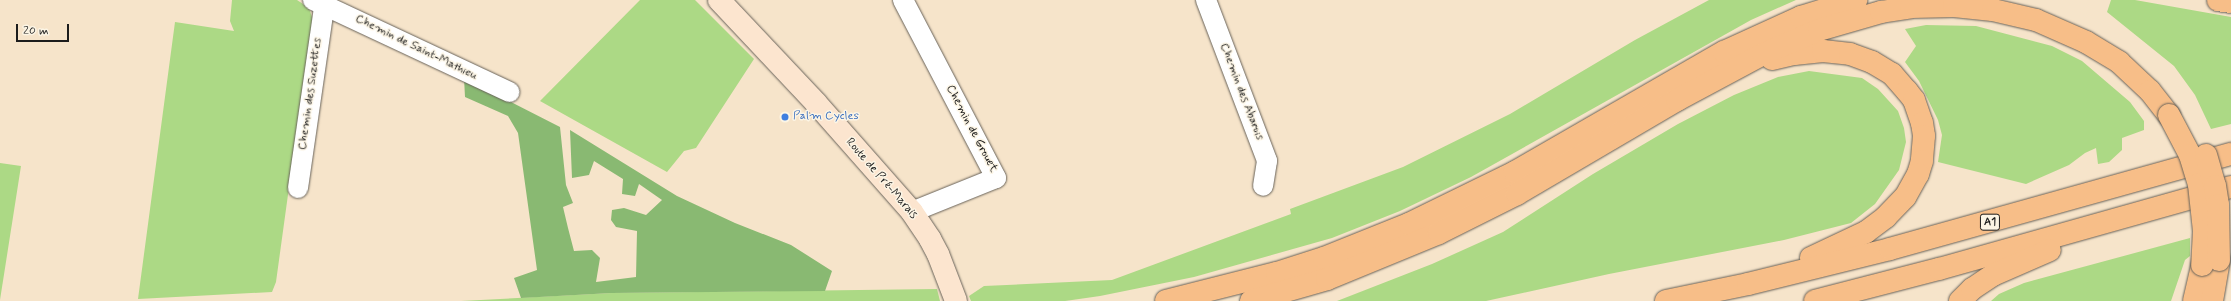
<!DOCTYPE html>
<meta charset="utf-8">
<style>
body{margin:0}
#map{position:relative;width:2231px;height:301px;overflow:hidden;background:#f6e4ca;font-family:Mynerve,sans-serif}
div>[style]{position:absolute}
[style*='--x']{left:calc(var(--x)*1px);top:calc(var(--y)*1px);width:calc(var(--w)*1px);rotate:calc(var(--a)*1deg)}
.green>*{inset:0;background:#acd985}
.forest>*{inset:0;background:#89b972}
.roads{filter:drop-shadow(0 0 1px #686259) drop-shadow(0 0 1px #686259)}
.street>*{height:20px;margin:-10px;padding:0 10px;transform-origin:10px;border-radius:10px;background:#fff}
.secondary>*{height:22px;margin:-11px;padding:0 11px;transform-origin:11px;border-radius:11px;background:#fce5cf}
.highway>*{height:22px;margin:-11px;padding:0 11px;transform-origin:11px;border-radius:11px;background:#f7be88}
.bridges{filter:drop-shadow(0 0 1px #686259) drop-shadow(0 0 1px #686259)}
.highway-bridge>*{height:22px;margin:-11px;padding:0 11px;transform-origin:11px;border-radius:11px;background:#f7be88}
.dots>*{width:11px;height:11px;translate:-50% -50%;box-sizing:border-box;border:2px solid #fcf5e5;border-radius:50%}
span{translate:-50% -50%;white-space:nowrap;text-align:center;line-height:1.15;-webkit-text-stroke:3px #fcf5e5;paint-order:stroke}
.shield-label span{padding:1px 3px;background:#fcf5e5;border:1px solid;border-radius:3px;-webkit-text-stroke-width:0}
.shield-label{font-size:11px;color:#1c1c1c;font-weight:700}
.street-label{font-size:12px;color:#1c1c1c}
.shop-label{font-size:12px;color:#366cbe}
.left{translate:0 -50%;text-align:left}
.scale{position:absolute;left:16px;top:24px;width:53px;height:18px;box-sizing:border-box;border:2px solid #1c1c1c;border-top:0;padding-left:5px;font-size:12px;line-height:14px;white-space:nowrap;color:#1c1c1c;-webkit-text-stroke:3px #fcf5e5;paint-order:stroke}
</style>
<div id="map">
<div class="green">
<div style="clip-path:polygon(232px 0,297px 0,309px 8px,314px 23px,305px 71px,276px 282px,272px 292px,138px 299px,175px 22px,234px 31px,230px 21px)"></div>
<div style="clip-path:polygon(640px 0,695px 0,754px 59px,696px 148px,684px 151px,667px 172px,540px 101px)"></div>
<div style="clip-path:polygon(1709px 0,1796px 0,1751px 20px,1471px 177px,1400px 211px,1332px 238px,1194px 277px,1100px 296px,1065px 301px,971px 301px,969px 296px,984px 286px,1112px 280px,1291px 214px,1290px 209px,1403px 167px,1510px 114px,1635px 40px)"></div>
<div style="clip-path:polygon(2111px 0,2135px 0,2231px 17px,2231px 124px,2211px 129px,2195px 95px,2174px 66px,2107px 12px)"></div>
<div style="clip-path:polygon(1926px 25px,1976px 26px,2052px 46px,2082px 61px,2130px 102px,2144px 121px,2144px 130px,2122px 138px,2122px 150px,2109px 162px,2098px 164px,2096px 148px,2085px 153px,2069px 165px,2026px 184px,1938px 162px,1942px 135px,1938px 120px,1919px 81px,1905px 62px,1916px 46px,1905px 29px)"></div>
<div style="clip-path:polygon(1809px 71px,1862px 78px,1878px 89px,1898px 111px,1904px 128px,1906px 142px,1899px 170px,1875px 204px,1851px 223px,1784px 240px,1609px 274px,1486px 301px,1337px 301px,1432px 264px,1503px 232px,1593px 174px,1678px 124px,1734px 95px,1778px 77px)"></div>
<div style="clip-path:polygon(0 163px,21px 166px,0 300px)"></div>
<div style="clip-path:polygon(2190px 238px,2190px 256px,2185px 260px,2171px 301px,1991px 301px,1999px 294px,2024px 283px)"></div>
<div style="clip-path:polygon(937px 289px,940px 301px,461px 301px,612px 293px)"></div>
</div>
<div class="forest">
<div style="clip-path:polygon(464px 78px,560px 127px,566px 185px,573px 203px,563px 207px,568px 228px,574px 251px,592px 250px,600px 258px,596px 282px,636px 277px,637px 231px,616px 227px,611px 220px,612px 210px,624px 208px,646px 215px,662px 200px,639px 184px,635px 196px,622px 194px,623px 179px,594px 161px,589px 175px,572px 178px,570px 130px,677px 196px,735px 223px,791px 245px,832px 271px,825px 291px,612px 293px,521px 298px,514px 278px,537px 270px,518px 133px,508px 116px,465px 97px)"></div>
</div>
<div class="roads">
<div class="street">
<div style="--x:313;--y:0;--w:217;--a:25.1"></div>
<div style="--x:903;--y:0;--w:201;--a:62.4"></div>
<div style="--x:996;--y:178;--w:91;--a:158"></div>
<div style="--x:1206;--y:0;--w:172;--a:69.2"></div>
<div style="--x:1267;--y:161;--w:25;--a:99"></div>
<div style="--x:298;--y:188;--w:190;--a:-81.8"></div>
</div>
<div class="secondary">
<div style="--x:719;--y:0;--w:141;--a:46.7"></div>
<div style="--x:816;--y:103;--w:145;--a:48.6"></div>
<div style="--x:912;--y:212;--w:32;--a:56"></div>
<div style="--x:930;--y:239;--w:17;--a:62"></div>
<div style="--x:938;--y:254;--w:50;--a:69"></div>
</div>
<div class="highway">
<div style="--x:2218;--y:0;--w:13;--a:9"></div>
<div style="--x:1772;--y:59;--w:23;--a:-13"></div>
<div style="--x:1794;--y:54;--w:29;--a:-6"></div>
<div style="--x:1823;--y:51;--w:27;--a:6"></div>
<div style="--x:1850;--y:54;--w:23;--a:20"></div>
<div style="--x:1872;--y:62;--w:23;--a:31"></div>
<div style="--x:1892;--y:74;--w:23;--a:49"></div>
<div style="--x:1907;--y:91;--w:11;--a:52"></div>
<div style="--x:1914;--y:100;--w:24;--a:71"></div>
<div style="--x:1922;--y:123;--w:13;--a:81"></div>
<div style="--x:1924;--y:136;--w:25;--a:95"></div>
<div style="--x:1922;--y:161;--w:14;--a:107"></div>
<div style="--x:1918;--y:174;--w:26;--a:119"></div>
<div style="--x:1905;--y:197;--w:28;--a:134"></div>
<div style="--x:1886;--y:217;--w:25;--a:143"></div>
<div style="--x:1866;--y:232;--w:61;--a:154.7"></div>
<div style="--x:1166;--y:301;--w:114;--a:-14.2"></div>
<div style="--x:1277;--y:273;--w:49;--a:-17.7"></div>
<div style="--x:1324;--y:258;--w:92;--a:-21.8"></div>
<div style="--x:1409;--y:224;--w:118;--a:-26.1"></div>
<div style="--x:1515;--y:172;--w:241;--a:-29.9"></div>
<div style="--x:1724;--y:52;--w:85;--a:-24.4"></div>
<div style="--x:1801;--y:17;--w:58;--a:-17.2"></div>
<div style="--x:1251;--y:301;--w:79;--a:-16.1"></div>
<div style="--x:1327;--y:279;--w:121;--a:-22.3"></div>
<div style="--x:1439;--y:233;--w:87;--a:-26.6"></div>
<div style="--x:1517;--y:194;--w:186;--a:-30.4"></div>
<div style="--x:1677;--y:100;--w:98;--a:-28.1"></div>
<div style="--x:1763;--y:54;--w:61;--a:-23.2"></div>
<div style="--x:1819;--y:30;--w:65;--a:-16.2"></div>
<div style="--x:1881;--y:12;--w:30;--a:-9"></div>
<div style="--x:1911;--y:7;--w:43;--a:-1.3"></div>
<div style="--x:1954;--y:6;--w:39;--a:6"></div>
<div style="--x:1993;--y:10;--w:44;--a:13.1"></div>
<div style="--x:2036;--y:20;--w:55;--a:23.7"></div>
<div style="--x:2086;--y:42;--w:39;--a:31"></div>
<div style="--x:2119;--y:62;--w:42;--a:43.1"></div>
<div style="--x:2150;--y:91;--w:31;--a:52"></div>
<div style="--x:1666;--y:301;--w:84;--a:-11.7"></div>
<div style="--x:1748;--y:284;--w:146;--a:-13.8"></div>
<div style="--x:1890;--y:249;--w:354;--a:-15.6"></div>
<div style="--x:1815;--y:301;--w:128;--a:-14.5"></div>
<div style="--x:1939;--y:269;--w:303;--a:-15.7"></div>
<div style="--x:1960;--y:301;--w:17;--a:-45"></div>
<div style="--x:1972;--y:289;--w:25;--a:-34"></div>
<div style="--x:1993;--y:275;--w:62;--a:-23.7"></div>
<div style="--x:2194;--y:301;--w:37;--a:-77"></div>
<div style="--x:2212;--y:301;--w:42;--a:-80.3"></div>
</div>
</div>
<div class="bridges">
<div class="highway-bridge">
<div style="--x:2169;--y:115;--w:45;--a:62.3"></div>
<div style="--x:2190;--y:155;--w:30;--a:73"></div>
<div style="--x:2199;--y:184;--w:47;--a:83.9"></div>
<div style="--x:2204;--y:231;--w:34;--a:93"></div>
<div style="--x:2206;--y:155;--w:32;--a:74"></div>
<div style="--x:2215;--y:186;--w:19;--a:81"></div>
<div style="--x:2218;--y:205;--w:55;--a:89"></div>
</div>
</div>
<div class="dots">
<div style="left:785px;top:117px;background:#3f7fe0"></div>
</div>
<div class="shield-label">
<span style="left:1990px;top:222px">A1</span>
</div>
<div class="street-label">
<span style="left:416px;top:48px;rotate:26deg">Chemin de Saint-Mathieu</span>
<span style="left:1241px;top:92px;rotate:69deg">Chemin des Abarois</span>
<span style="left:311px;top:94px;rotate:-82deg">Chemin des Suzettes</span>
<span style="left:971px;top:129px;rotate:62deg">Chemin de Grouet</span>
<span style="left:881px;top:179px;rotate:49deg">Route de Pré-Marais</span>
</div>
<div class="shop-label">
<span class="left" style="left:793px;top:117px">Palm Cycles</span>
</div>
<div class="scale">20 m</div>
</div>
